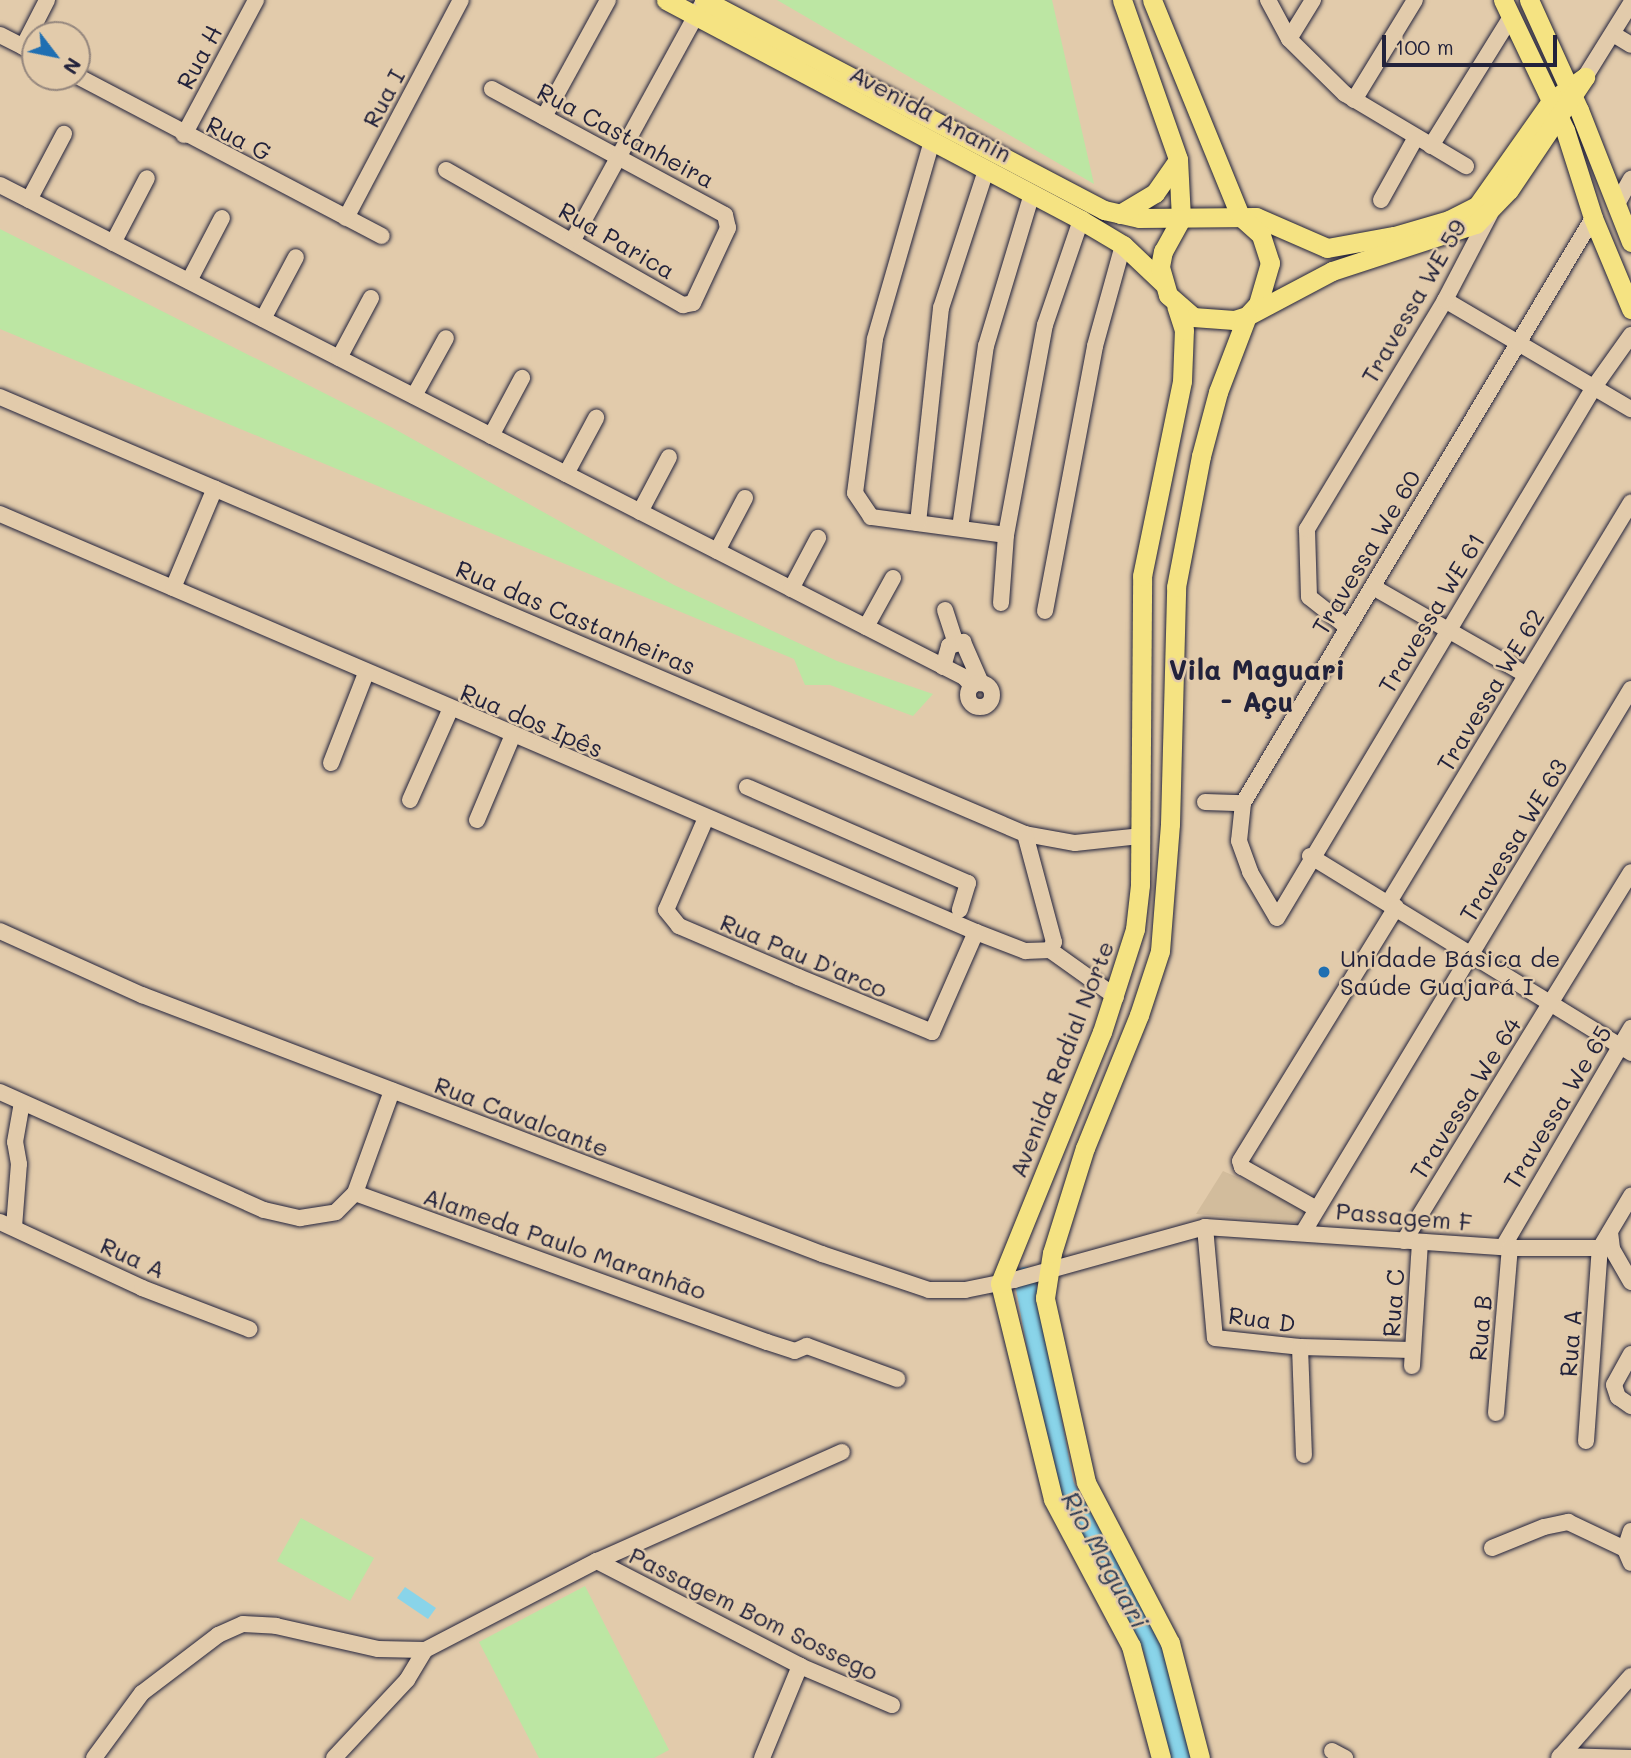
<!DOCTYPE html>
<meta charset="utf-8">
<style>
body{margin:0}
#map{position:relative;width:1631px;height:1758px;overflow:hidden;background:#e2cbab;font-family:Mali,sans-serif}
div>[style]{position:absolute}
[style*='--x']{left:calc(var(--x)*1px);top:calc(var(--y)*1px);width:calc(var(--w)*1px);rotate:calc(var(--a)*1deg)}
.built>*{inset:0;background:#d2bc9c}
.green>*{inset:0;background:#bce6a3}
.water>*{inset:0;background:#89d4e9}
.river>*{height:21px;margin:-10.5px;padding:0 10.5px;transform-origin:10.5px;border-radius:10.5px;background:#89d4e9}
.roads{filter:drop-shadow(0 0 2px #22223b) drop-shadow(0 0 2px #22223b)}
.minor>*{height:16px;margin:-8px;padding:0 8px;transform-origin:8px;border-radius:8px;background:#e2cbab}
.minor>.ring{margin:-8px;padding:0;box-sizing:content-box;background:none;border:16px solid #e2cbab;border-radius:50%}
.major>*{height:19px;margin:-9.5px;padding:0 9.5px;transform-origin:9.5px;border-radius:9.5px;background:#f5e382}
.dots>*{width:19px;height:19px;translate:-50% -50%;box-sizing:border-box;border:4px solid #e2cbab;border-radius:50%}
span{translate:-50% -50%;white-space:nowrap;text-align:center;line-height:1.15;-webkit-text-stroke:5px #e2cbab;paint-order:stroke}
.street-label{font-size:24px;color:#22223b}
.poi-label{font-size:24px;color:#22223b}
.left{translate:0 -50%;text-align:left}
.water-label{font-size:26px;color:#313d55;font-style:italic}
.quarter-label{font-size:28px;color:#22223b;font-weight:700}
.north{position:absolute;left:21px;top:21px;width:70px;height:70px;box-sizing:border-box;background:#e2cbab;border:2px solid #95877e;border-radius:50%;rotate:122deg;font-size:19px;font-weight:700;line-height:28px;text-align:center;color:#22223b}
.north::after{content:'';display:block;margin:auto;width:24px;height:32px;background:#1f6fb2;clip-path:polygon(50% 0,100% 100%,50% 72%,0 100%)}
.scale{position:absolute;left:1382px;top:35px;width:175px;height:32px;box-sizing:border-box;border:4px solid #22223b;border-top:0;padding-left:9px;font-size:21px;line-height:24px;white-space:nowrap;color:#22223b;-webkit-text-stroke:5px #e2cbab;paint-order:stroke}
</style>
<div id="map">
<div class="built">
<div style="clip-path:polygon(1223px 1171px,1305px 1207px,1296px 1223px,1196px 1214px)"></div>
</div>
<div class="green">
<div style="clip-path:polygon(777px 0,1052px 0,1094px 184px)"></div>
<div style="clip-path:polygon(0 229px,391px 427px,674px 585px,837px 661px,933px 694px,913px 716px,830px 685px,805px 685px,794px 659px,0 329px)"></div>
<div style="clip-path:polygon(301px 1518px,374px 1558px,350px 1601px,277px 1561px)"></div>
<div style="clip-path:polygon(585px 1586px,669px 1750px,654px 1758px,539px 1758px,479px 1642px)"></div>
</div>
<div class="water">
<div style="clip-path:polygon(405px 1587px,436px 1608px,428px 1619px,397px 1598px)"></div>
</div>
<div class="river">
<div style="--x:1024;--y:1277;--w:212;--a:79.4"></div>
<div style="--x:1063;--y:1485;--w:185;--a:60.9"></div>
<div style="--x:1153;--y:1647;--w:114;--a:76.3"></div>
</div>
<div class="roads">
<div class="minor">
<div style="--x:1268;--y:0;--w:44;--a:61.7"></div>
<div style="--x:1289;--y:39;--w:78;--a:44.5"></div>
<div style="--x:1345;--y:94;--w:141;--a:30.8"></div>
<div style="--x:1613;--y:34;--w:21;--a:31"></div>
<div style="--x:0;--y:35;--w:39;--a:27"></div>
<div style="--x:1289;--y:39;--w:46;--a:-58.4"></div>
<div style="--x:23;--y:47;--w:53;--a:-62.9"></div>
<div style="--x:77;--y:76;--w:344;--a:27.7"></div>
<div style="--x:1585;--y:77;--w:87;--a:-58.1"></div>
<div style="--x:1354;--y:100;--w:117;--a:-58.6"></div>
<div style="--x:544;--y:117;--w:133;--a:-61.3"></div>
<div style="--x:184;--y:135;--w:153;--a:-61.9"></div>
<div style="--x:932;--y:141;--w:206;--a:106.1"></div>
<div style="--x:875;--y:339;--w:155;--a:97.4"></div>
<div style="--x:855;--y:493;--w:29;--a:56"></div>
<div style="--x:871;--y:517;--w:136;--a:7.6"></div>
<div style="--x:1431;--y:146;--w:152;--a:-58.2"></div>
<div style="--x:446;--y:170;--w:273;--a:29.7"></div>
<div style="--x:683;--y:305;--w:10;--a:-11"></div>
<div style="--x:693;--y:303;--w:83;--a:-65"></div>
<div style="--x:728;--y:228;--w:13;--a:-103"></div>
<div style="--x:725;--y:215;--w:265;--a:-151.6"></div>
<div style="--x:0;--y:185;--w:1082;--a:27.04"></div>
<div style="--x:964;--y:677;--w:12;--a:48"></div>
<div style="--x:29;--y:200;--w:75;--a:-62.1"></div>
<div style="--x:1381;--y:200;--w:72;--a:-60.9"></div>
<div style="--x:1617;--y:204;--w:29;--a:-61"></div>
<div style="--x:346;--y:218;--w:246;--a:-62.2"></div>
<div style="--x:1593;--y:218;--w:682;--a:120.89"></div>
<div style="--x:1243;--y:803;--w:38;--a:96"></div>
<div style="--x:1239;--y:841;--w:33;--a:70"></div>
<div style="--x:1250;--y:872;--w:53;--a:59.6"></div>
<div style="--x:1277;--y:918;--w:618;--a:-59.16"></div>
<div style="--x:1594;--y:387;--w:64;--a:-54.6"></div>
<div style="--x:573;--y:240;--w:267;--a:-61.3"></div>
<div style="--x:113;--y:243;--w:73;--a:-62.4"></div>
<div style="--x:189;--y:281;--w:71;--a:-62.4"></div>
<div style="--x:1445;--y:300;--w:216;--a:30.4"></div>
<div style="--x:263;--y:319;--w:70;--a:-62"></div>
<div style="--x:339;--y:358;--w:68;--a:-61.9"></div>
<div style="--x:414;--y:396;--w:66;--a:-61.1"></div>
<div style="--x:0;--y:397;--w:1114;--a:23.09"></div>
<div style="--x:1025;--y:834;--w:51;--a:10.2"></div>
<div style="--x:1075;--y:843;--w:65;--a:-6.1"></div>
<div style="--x:491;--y:436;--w:66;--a:-61.9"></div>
<div style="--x:566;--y:474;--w:64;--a:-61.8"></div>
<div style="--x:640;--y:512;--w:62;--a:-62.2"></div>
<div style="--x:0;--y:514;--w:1062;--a:23.18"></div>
<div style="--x:976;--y:932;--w:53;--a:21.2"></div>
<div style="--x:1025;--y:951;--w:25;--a:-2"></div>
<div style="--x:918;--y:523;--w:216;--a:-83.9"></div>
<div style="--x:941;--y:308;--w:145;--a:-71.9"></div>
<div style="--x:960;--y:528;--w:184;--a:-81.9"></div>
<div style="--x:986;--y:346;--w:159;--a:-73.2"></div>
<div style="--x:717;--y:551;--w:60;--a:-62.2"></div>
<div style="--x:1373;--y:587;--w:175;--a:29.8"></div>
<div style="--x:173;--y:588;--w:108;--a:-67.2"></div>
<div style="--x:791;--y:589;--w:58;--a:-62.1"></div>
<div style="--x:1001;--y:603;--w:68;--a:-85.8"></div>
<div style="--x:1006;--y:535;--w:214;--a:-79.5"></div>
<div style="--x:1045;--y:325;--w:111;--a:-71.1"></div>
<div style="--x:945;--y:610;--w:33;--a:72"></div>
<div style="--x:1045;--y:611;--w:270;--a:-79.3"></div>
<div style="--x:1095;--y:346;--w:105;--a:-74.5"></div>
<div style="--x:866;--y:627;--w:56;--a:-61.1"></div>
<div style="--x:1347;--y:627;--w:48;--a:-141.7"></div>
<div style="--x:1309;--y:597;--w:68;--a:-91.7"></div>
<div style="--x:1307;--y:529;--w:267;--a:-58.9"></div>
<div style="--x:1445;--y:300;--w:97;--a:-62.4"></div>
<div style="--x:943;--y:667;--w:22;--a:-74"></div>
<div style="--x:949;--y:646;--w:15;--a:-16"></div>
<div style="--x:963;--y:642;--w:45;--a:66.3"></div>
<div class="ring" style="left:968px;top:683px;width:8px;height:8px"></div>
<div style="--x:331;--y:763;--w:97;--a:-68.7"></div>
<div style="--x:747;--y:787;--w:241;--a:23.5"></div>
<div style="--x:968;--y:883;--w:28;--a:107"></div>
<div style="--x:410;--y:800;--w:98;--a:-66"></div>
<div style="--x:1205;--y:802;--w:38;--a:2"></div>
<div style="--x:706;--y:818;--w:100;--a:113.5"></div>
<div style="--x:666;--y:910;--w:21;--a:51"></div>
<div style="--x:679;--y:926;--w:129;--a:23.2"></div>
<div style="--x:798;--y:977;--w:145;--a:22.3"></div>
<div style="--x:932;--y:1032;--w:109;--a:-66.3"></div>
<div style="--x:477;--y:820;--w:90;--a:-67.1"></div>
<div style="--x:1025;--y:834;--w:112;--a:75"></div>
<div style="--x:1054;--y:942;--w:9;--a:117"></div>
<div style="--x:1310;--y:856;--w:377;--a:31.5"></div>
<div style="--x:1389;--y:902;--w:467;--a:-58.8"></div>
<div style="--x:0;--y:931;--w:156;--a:24.3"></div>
<div style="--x:142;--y:995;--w:728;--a:20.85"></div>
<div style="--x:822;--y:1254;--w:113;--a:18.6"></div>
<div style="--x:929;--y:1290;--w:36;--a:0"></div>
<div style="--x:965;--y:1290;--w:50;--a:-11.5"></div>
<div style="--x:1014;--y:1280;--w:198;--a:-15.5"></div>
<div style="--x:1205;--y:1227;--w:306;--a:3.9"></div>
<div style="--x:1510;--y:1248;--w:90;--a:0"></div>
<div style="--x:1050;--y:950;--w:81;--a:35.5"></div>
<div style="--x:0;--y:1092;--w:289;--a:24.1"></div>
<div style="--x:264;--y:1210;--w:37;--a:13"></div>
<div style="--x:300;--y:1218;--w:36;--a:-9"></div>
<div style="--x:336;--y:1212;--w:27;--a:-45"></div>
<div style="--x:355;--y:1193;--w:109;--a:-70.1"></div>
<div style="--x:355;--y:1193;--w:438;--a:19.9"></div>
<div style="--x:767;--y:1342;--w:29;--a:18"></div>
<div style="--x:795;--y:1351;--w:13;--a:-23"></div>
<div style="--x:807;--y:1346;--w:96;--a:20.1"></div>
<div style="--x:1315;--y:1208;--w:84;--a:-150.7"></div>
<div style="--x:1242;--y:1167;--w:6;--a:-108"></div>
<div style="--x:1240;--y:1161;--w:298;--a:-58.4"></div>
<div style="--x:0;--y:1222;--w:157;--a:24.9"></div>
<div style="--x:142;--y:1288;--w:115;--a:21"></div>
<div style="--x:14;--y:1227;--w:63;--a:-85.5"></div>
<div style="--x:19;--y:1164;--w:22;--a:-100"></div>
<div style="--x:15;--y:1142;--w:39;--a:-80"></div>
<div style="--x:1205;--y:1227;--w:111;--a:84.9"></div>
<div style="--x:1215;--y:1338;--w:85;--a:6"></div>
<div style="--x:1300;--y:1347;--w:112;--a:1.5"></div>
<div style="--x:1304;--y:1231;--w:633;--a:-58.9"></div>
<div style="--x:1610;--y:1232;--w:17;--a:83"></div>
<div style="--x:1612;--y:1249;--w:38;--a:60"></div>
<div style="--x:1404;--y:1241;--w:433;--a:-58.4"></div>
<div style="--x:1503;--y:1247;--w:254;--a:-59.7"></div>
<div style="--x:1300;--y:1347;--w:108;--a:87.9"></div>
<div style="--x:1631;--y:1354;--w:35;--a:119"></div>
<div style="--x:1614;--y:1385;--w:13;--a:72"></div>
<div style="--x:1618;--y:1397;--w:16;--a:35"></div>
<div style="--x:1412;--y:1366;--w:124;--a:-86.3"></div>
<div style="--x:1496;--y:1413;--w:166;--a:-85.2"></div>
<div style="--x:1586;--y:1441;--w:194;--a:-85.9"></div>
<div style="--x:1600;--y:1248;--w:61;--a:-59.2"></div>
<div style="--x:1492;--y:1548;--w:56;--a:-22"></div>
<div style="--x:1544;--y:1527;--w:25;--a:-12"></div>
<div style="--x:1568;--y:1522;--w:63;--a:25.3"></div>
<div style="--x:1625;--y:1549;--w:15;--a:67"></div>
<div style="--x:1625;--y:1549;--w:19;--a:-72"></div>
<div style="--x:597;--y:1561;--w:229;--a:27.3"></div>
<div style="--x:800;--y:1666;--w:100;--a:23"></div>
<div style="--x:1332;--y:1751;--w:15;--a:28"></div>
<div style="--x:1560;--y:1756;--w:71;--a:1.6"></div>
<div style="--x:94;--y:1758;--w:81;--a:-53.6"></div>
<div style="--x:142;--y:1693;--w:96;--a:-37.3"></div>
<div style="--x:218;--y:1635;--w:27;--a:-24"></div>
<div style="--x:243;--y:1624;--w:33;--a:3"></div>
<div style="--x:276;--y:1626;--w:105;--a:12.7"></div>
<div style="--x:378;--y:1649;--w:47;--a:1.2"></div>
<div style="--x:425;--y:1650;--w:194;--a:-27.4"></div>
<div style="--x:597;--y:1561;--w:268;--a:-24"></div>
<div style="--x:334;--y:1758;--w:107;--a:-46.9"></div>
<div style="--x:407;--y:1680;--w:35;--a:-59"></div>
<div style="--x:762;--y:1758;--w:100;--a:-67.6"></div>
<div style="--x:1559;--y:1758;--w:109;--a:-48.7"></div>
</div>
<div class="major">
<div style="--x:666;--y:0;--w:470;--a:27.9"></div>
<div style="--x:1081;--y:220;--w:49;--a:30.8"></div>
<div style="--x:1123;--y:245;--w:55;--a:43.5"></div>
<div style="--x:704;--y:0;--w:452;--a:27.7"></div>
<div style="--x:1104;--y:210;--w:36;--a:13"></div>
<div style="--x:1139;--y:218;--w:117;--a:-0.5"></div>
<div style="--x:1256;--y:217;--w:77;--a:23.6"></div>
<div style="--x:1327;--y:248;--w:68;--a:-10.2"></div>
<div style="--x:1394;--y:236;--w:57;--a:-16.2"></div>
<div style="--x:1449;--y:220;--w:31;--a:-27"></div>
<div style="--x:1477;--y:206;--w:128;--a:-54.8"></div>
<div style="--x:1551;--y:101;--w:42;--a:-35.2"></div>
<div style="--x:1122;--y:0;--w:169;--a:70.6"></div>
<div style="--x:1178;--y:159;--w:60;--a:87.1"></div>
<div style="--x:1152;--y:0;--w:233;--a:67.8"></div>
<div style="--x:1503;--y:0;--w:144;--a:64.5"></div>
<div style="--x:1565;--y:130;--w:92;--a:72.3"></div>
<div style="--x:1593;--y:218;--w:99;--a:67.3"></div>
<div style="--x:1529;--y:0;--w:121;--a:65.6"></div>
<div style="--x:1579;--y:110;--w:142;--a:68.5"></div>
<div style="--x:1120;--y:214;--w:41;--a:-31"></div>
<div style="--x:1155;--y:193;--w:40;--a:-55.1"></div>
<div style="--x:1181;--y:219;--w:37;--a:119"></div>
<div style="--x:1163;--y:251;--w:16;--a:101"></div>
<div style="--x:1160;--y:267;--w:29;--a:74"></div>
<div style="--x:1168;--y:295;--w:33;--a:41"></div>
<div style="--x:1193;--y:317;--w:41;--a:4.2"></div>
<div style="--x:1234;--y:320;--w:14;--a:-17"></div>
<div style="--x:1247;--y:316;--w:16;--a:-47"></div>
<div style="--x:1258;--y:304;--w:43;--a:-73.7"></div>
<div style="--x:1270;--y:263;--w:29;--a:-108"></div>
<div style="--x:1261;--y:235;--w:27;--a:-138"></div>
<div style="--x:1247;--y:316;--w:96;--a:-27.9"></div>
<div style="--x:1332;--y:271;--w:151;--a:-18.1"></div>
<div style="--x:1476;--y:224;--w:47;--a:-45.9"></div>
<div style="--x:1509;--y:190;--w:136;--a:-56.1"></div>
<div style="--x:1161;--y:1758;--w:116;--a:-105"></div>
<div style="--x:1131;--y:1646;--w:166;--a:-118"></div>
<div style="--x:1053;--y:1499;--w:222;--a:-103.8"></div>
<div style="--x:1000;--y:1283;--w:271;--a:-67.9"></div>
<div style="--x:1102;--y:1032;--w:108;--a:-72.2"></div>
<div style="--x:1135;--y:929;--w:44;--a:-83.5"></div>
<div style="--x:1140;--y:885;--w:309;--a:-89.6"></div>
<div style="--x:1142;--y:576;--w:199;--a:-78.4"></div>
<div style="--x:1182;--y:381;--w:51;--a:-87.8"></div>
<div style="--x:1184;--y:330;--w:25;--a:-108"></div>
<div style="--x:1200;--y:1758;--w:119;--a:-104.6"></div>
<div style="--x:1170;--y:1643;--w:182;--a:-117.6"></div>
<div style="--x:1086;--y:1482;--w:189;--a:-102.6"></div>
<div style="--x:1045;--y:1298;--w:46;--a:-81.2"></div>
<div style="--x:1052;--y:1253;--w:110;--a:-72.6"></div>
<div style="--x:1085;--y:1148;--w:144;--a:-67.9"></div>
<div style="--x:1139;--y:1015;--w:67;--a:-71.8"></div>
<div style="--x:1160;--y:951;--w:127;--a:-85.5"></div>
<div style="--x:1170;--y:824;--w:237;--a:-88.5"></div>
<div style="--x:1176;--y:587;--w:133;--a:-79.2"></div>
<div style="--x:1201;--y:456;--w:66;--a:-75.1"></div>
<div style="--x:1218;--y:392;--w:81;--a:-69.1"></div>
</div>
</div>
<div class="dots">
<div style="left:1324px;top:972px;background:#1f6fb2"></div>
</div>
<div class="street-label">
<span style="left:199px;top:57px;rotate:-62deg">Rua H</span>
<span style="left:383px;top:98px;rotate:-62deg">Rua I</span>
<span style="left:931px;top:113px;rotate:28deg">Avenida Ananin</span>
<span style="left:626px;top:135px;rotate:28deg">Rua Castanheira</span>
<span style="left:239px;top:138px;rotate:27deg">Rua G</span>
<span style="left:617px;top:240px;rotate:30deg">Rua Parica</span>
<span style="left:1413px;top:301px;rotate:-60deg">Travessa WE 59</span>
<span style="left:1366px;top:552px;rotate:-59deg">Travessa We 60</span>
<span style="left:1431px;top:613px;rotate:-59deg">Travessa WE 61</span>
<span style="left:576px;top:617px;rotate:23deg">Rua das Castanheiras</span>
<span style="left:1490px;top:690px;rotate:-59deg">Travessa WE 62</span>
<span style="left:532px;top:720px;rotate:23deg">Rua dos Ipês</span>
<span style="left:1513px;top:840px;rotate:-59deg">Travessa WE 63</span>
<span style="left:804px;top:955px;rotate:23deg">Rua Pau D'arco</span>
<span style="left:1061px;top:1059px;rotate:-69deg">Avenida Radial Norte</span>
<span style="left:1465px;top:1098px;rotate:-58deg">Travessa We 64</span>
<span style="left:1557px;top:1107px;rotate:-59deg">Travessa We 65</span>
<span style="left:522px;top:1116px;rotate:21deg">Rua Cavalcante</span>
<span style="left:1404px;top:1216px;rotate:5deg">Passagem F</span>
<span style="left:565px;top:1243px;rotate:19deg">Alameda Paulo Maranhão</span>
<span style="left:133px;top:1257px;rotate:24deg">Rua A</span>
<span style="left:1393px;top:1303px;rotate:-86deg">Rua C</span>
<span style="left:1262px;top:1319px;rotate:8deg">Rua D</span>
<span style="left:1480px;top:1328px;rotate:-85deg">Rua B</span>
<span style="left:1570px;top:1343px;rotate:-86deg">Rua A</span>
<span style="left:754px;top:1613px;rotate:26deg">Passagem Bom Sossego</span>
</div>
<div class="poi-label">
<span class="left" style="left:1340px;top:972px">Unidade Básica de<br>Saúde Guajará I</span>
</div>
<div class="water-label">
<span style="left:1105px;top:1560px;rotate:61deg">Rio Maguari</span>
</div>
<div class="quarter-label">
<span style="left:1257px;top:685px">Vila Maguari<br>- Açu</span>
</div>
<div class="north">N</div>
<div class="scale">100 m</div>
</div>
